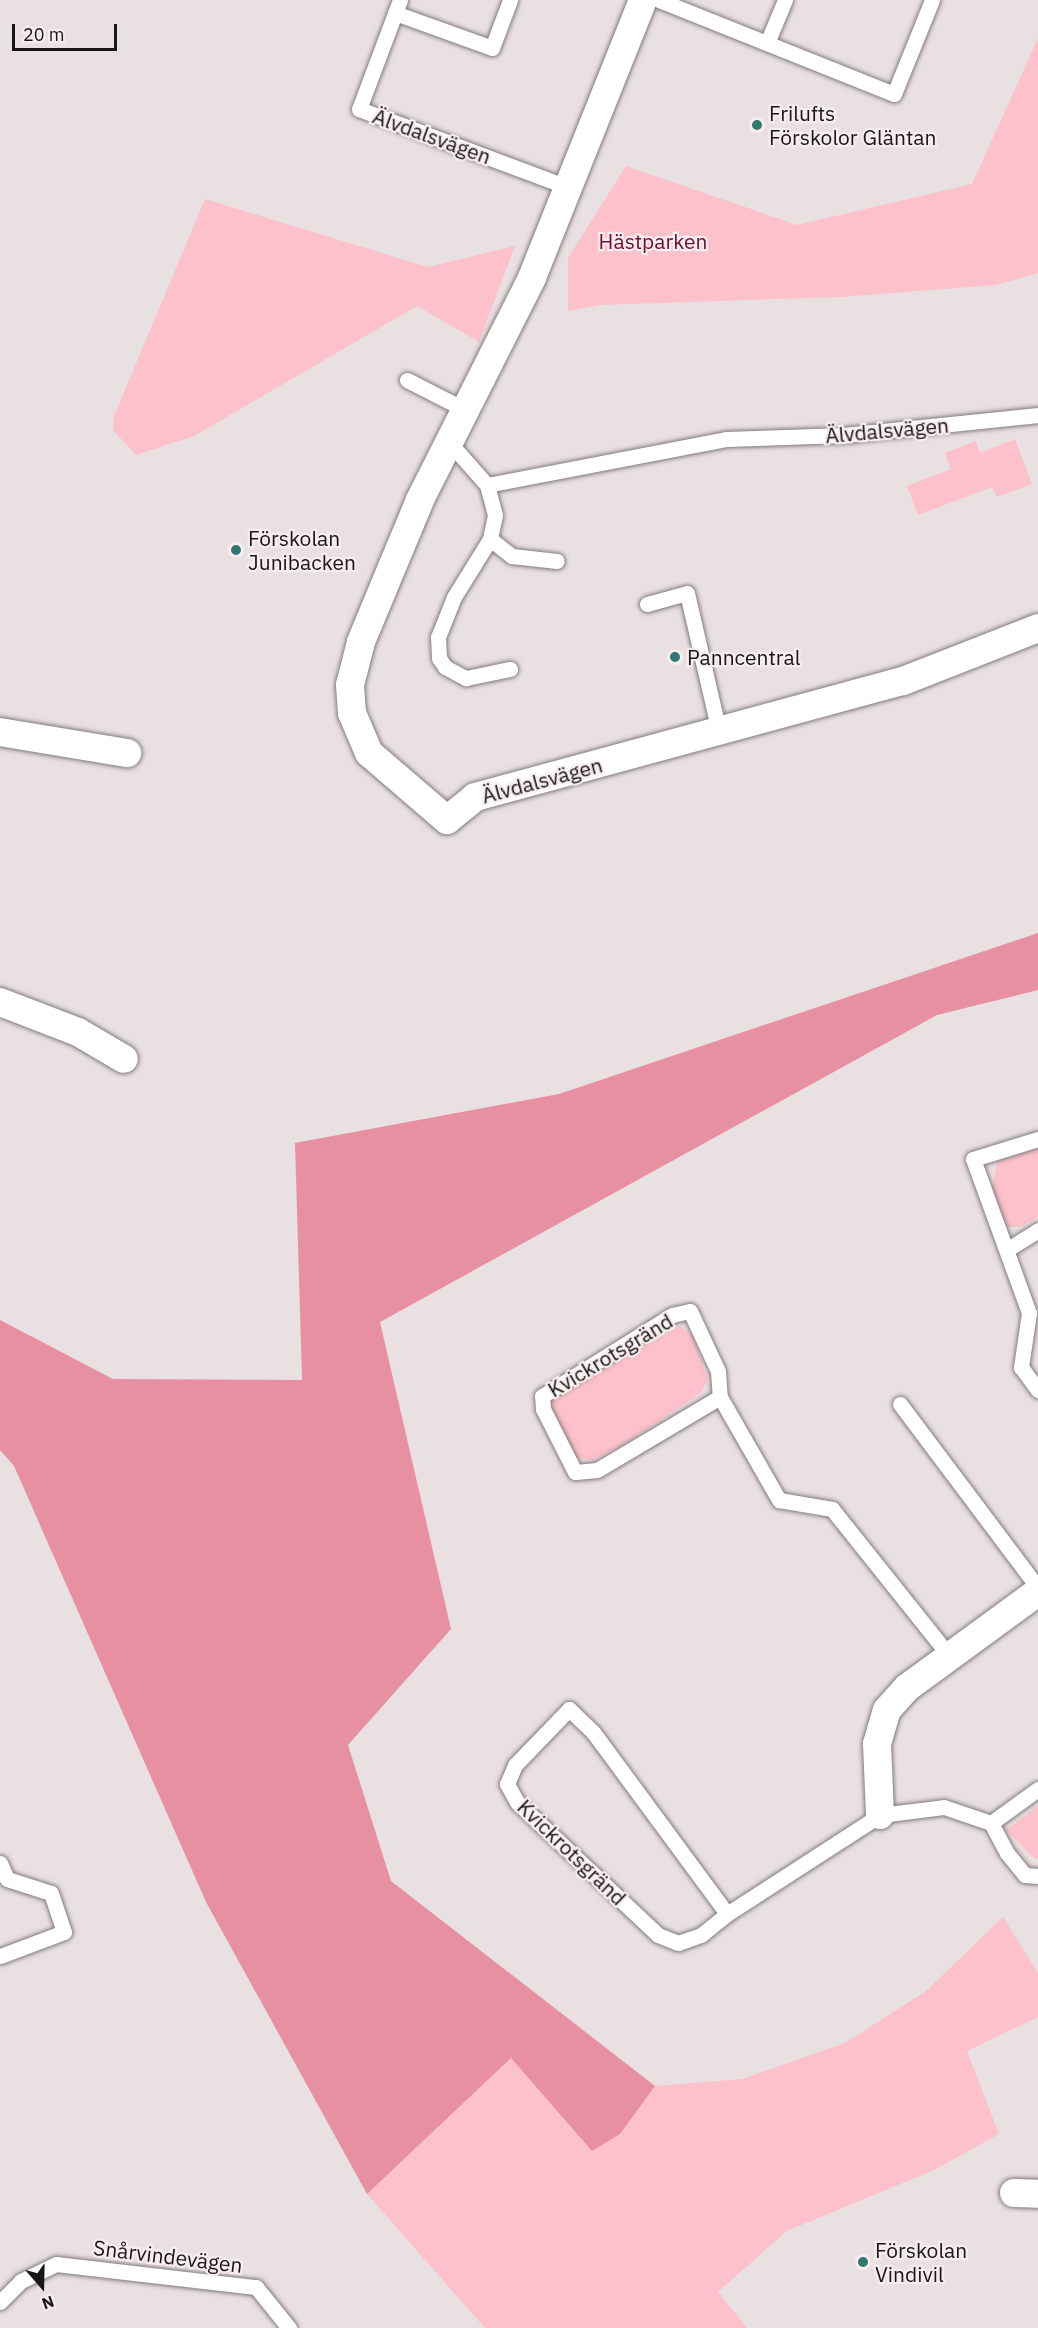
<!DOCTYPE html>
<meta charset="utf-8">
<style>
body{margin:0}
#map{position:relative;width:1038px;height:2328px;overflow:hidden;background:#e9e0e2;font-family:"IBM Plex Sans",sans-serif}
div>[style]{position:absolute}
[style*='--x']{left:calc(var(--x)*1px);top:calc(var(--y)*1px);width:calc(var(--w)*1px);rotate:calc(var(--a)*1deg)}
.green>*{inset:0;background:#fcc1cb}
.forest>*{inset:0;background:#e790a2}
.roads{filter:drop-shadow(0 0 2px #837b7c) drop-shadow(0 0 2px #837b7c)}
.service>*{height:15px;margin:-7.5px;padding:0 7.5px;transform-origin:7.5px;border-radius:7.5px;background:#fff}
.minor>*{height:28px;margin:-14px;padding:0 14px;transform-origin:14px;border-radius:14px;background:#fff}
.dots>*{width:16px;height:16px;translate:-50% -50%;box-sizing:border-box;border:3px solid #f7edef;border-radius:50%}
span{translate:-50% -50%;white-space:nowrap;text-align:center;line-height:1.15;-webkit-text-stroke:4.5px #f7edef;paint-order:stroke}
.poi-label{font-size:21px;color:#191617}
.left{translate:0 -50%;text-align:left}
.street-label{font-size:21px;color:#191617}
.park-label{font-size:21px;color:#720a31}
.north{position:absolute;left:12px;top:2256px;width:60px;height:60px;-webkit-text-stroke:4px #f7edef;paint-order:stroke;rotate:160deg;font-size:16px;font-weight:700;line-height:24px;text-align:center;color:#191617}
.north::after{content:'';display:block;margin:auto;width:21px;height:27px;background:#191617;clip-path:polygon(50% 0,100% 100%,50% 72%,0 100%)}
.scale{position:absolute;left:12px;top:24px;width:105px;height:27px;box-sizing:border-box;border:3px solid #191617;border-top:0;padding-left:8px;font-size:18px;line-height:21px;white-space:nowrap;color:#191617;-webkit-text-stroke:4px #f7edef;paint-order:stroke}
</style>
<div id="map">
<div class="green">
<div style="clip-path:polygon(1038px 38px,1038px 273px,996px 285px,841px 297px,600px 305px,568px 311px,568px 258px,626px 166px,797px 225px,972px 184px)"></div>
<div style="clip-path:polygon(205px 199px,428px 267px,515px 246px,479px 342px,417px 306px,194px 436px,136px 455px,113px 430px,114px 416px)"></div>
<div style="clip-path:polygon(1015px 439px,1032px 484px,997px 497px,992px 487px,918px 515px,907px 486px,951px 469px,945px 453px,976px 441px,980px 453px)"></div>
<div style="clip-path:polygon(1038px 1148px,1038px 1217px,1020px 1227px,1005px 1227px,992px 1189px,997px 1162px)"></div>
<div style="clip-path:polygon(680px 1326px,693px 1336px,708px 1379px,701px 1393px,621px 1446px,592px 1460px,576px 1458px,551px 1413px,554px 1396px)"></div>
<div style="clip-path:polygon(1038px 1806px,1038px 1858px,1035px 1859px,1006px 1830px)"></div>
<div style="clip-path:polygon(1003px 1917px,1038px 1973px,1038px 2017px,967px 2051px,999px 2134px,934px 2170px,787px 2231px,718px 2292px,747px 2328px,485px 2328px,367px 2194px,511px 2058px,620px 2134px,655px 2086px,742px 2079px,845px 2043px,926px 1991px)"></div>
</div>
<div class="forest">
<div style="clip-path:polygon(1038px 933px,1038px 990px,937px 1015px,380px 1322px,451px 1629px,348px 1745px,391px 1881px,655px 2086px,620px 2134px,592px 2151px,511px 2058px,367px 2194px,206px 1902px,14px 1466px,0 1450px,0 1320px,113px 1379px,302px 1380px,295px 1143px,559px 1094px)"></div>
</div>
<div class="roads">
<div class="service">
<div style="--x:400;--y:0;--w:116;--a:110.6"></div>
<div style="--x:359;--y:109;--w:223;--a:20.5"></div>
<div style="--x:659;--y:0;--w:253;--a:21.8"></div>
<div style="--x:894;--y:94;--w:101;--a:-68"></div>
<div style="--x:395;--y:13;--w:103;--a:19.8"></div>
<div style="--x:492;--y:48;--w:51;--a:-69.4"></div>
<div style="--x:767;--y:43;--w:47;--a:-67.3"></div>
<div style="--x:407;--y:380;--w:66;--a:27"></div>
<div style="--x:449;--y:442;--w:57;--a:48.5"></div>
<div style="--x:487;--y:485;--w:243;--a:-10.9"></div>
<div style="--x:726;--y:439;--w:118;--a:-1.9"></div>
<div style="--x:844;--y:435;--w:195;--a:-5.9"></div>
<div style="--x:487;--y:485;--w:31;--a:75"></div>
<div style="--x:495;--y:515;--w:25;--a:102"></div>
<div style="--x:490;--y:539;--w:68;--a:121.8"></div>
<div style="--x:454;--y:597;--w:43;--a:111.8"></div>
<div style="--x:438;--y:637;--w:21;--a:87"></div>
<div style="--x:439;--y:658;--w:11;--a:56"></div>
<div style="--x:445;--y:667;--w:24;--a:28"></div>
<div style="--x:466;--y:678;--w:45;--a:-11.6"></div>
<div style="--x:490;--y:539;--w:28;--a:38"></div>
<div style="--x:512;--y:556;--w:45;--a:6.3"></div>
<div style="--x:647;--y:604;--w:41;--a:-15.4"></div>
<div style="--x:687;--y:593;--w:143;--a:77"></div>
<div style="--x:1038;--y:1139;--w:68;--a:162.9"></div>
<div style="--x:973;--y:1159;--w:164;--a:70"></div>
<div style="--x:1029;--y:1313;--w:55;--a:98.4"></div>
<div style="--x:1021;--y:1367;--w:29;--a:54"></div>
<div style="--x:1008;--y:1249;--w:36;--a:-32"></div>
<div style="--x:690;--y:1311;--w:66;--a:65"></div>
<div style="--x:718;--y:1371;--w:26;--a:86"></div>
<div style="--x:720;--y:1397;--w:143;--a:149.3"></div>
<div style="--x:597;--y:1470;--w:22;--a:175"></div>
<div style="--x:575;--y:1472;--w:71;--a:-116.9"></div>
<div style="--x:543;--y:1409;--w:13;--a:-94"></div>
<div style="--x:542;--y:1396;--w:153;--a:-31.9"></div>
<div style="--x:672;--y:1315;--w:18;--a:-13"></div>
<div style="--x:720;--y:1397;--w:119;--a:60.2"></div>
<div style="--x:779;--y:1500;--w:54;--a:9.6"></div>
<div style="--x:832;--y:1509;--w:191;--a:51.4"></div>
<div style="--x:900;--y:1404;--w:230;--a:53.1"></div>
<div style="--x:991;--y:1823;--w:58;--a:-35.9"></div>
<div style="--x:0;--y:1863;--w:17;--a:66"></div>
<div style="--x:7;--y:1879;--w:46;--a:17.7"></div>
<div style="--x:51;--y:1893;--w:41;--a:71.6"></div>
<div style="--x:64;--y:1932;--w:68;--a:159.4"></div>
<div style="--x:727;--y:1914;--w:33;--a:141"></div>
<div style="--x:701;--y:1935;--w:24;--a:161"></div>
<div style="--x:678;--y:1943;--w:22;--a:-158"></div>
<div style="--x:658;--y:1935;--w:194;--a:-136.7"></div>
<div style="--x:517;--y:1802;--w:21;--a:-119"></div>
<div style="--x:507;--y:1784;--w:21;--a:-67"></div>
<div style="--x:515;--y:1765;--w:78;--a:-46"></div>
<div style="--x:569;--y:1709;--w:33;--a:44"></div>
<div style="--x:593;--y:1732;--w:226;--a:53.6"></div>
<div style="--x:727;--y:1914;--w:182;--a:-32.9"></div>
<div style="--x:880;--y:1815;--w:64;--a:-7.1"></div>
<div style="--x:944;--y:1807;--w:50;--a:18.8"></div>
<div style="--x:991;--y:1823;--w:34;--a:62"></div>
<div style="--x:1007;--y:1853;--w:28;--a:51"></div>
<div style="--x:1025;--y:1875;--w:13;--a:4"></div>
<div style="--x:0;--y:2302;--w:30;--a:-45"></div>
<div style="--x:21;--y:2281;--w:39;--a:-26"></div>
<div style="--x:56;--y:2264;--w:201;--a:6.6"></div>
<div style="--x:256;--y:2287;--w:53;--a:51.2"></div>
</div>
<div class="minor">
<div style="--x:643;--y:0;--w:299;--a:111.8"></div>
<div style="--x:532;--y:278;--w:249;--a:116.8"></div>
<div style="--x:420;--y:500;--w:154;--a:112.6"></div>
<div style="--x:361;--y:642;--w:44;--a:104.3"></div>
<div style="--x:350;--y:685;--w:28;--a:86"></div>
<div style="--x:352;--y:713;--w:43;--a:67"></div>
<div style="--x:369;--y:753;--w:103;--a:40.7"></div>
<div style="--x:447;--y:820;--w:36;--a:-39"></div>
<div style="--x:475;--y:797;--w:443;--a:-15.2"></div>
<div style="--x:903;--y:681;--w:145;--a:-21.4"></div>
<div style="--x:0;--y:732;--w:129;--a:9.4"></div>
<div style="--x:0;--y:1002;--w:84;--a:21"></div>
<div style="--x:78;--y:1032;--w:53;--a:30.4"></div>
<div style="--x:880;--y:1815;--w:71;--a:-92.4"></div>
<div style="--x:877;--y:1744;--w:35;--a:-74"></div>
<div style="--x:887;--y:1710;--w:31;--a:-48"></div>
<div style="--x:908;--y:1687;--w:161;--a:-36.2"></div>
<div style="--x:1014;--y:2193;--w:24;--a:2"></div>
</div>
</div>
<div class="dots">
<div style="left:757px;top:125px;background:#307871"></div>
<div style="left:236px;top:550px;background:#307871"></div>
<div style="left:675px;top:657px;background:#307871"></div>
<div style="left:863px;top:2262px;background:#307871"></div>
</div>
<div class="poi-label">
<span class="left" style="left:769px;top:125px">Frilufts<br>Förskolor Gläntan</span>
<span class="left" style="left:248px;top:550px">Förskolan<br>Junibacken</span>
<span class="left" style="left:687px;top:657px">Panncentral</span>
<span class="left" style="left:875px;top:2262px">Förskolan<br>Vindivil</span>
</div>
<div class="street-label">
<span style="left:432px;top:136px;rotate:20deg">Älvdalsvägen</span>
<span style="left:887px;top:430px;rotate:-5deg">Älvdalsvägen</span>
<span style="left:542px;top:780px;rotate:-15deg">Älvdalsvägen</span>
<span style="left:610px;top:1355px;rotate:-31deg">Kvickrotsgränd</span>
<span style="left:572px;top:1852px;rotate:44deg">Kvickrotsgränd</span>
<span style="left:168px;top:2256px;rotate:7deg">Snårvindevägen</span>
</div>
<div class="park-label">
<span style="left:653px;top:241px">Hästparken</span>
</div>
<div class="north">N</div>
<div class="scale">20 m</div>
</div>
